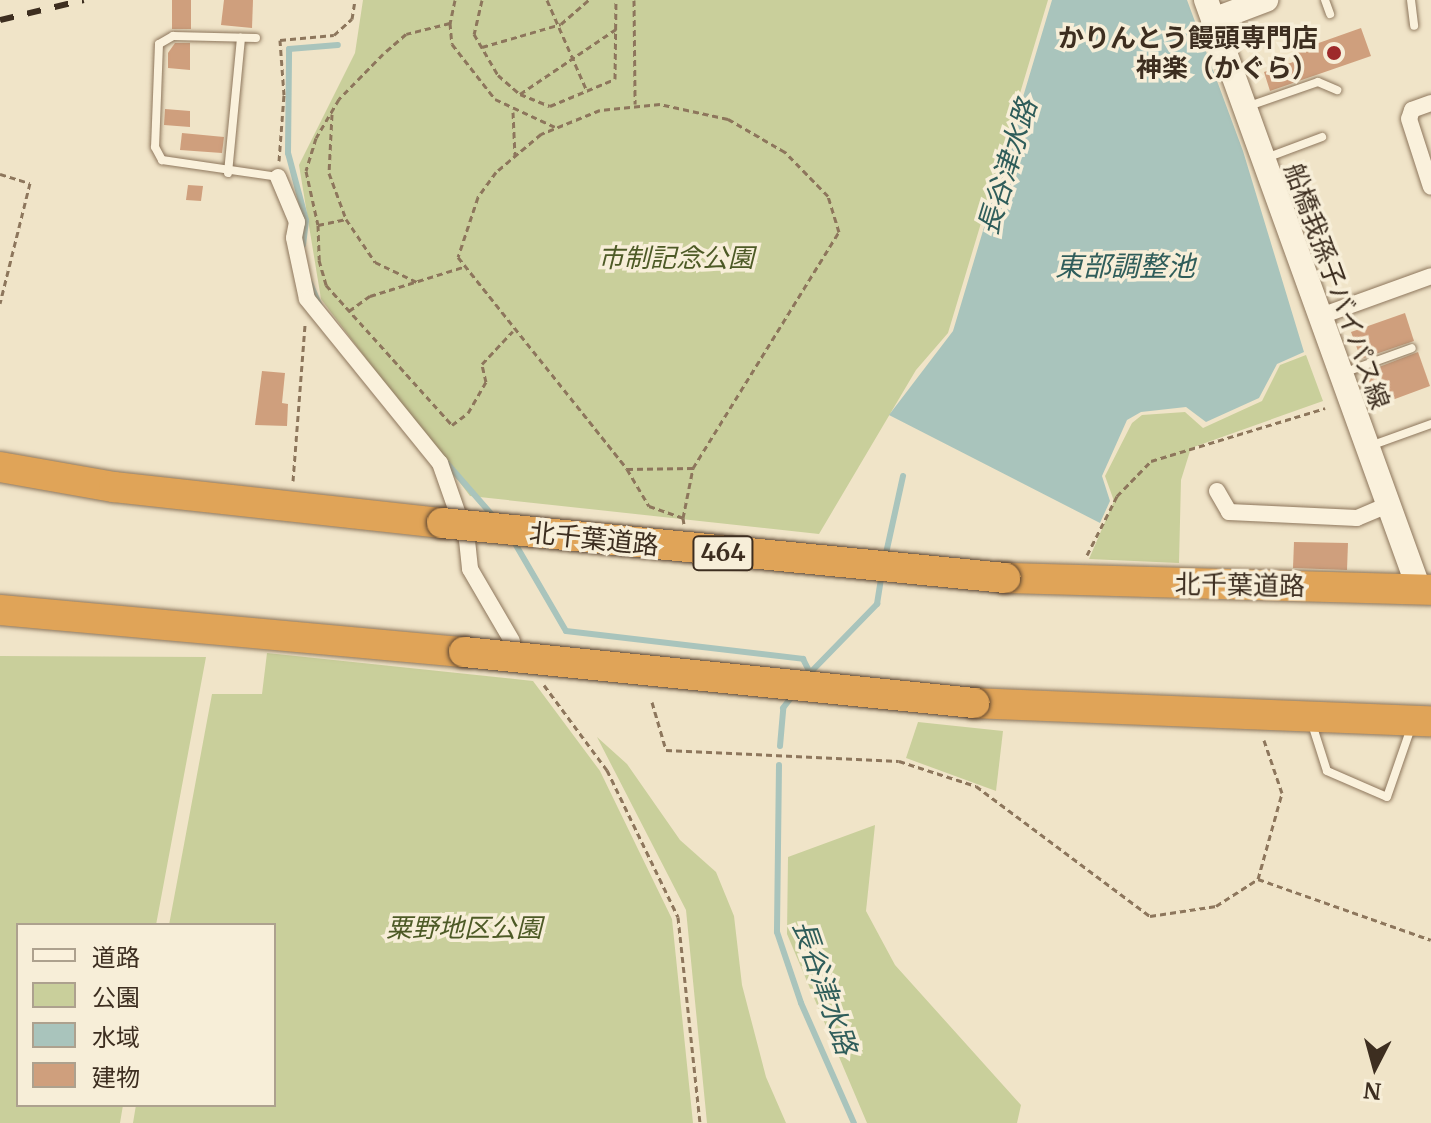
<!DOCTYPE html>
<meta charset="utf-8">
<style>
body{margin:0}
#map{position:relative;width:1431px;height:1123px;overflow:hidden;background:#f0e4c8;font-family:Merriweather,"Noto Sans JP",serif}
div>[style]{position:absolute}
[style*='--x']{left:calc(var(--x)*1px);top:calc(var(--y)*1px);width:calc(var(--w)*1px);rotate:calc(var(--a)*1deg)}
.green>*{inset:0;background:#c9cf9b}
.water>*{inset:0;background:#a9c4bc}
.stream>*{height:6px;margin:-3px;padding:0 3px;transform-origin:3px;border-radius:3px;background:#a9c4bc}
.building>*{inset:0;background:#cf9f7d}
.path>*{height:3px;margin-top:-1.5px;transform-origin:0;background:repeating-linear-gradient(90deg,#8d765c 0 6px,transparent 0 10px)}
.roads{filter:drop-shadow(0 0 2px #8d765c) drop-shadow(0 0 2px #8d765c)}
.lane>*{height:8px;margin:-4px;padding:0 4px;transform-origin:4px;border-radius:4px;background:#faf1dc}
.street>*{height:16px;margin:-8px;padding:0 8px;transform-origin:8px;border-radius:8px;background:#faf1dc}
.secondary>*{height:24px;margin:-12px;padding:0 12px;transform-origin:12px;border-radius:12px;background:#faf1dc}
.highway>*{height:30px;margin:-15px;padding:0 15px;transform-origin:15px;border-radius:15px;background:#e0a458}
.rail>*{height:6px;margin-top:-3px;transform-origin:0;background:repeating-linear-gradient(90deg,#3d2e20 0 14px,transparent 0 28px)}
.bridges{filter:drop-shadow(0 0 2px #5b4430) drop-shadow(0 0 2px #5b4430)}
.highway-bridge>*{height:30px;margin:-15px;padding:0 15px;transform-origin:15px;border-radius:15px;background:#e0a458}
.dots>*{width:22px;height:22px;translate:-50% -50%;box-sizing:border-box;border:4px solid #f7eed8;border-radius:50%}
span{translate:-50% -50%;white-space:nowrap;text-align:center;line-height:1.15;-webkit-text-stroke:7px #f7eed8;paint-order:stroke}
.shield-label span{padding:2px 6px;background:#f7eed8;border:2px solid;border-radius:6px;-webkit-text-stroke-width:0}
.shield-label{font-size:24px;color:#3d2e20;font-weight:700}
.poi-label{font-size:26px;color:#3d2e20;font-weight:700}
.right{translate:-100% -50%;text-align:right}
.park-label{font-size:26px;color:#4d5a26;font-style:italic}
.street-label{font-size:26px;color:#3d2e20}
.water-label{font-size:28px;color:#2f5d5a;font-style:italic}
.legend{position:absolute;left:16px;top:923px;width:260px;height:184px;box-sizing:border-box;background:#f7eed8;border:2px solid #ada18e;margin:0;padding:10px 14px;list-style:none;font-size:24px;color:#3d2e20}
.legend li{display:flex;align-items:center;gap:16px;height:40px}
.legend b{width:40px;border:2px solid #ada18e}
.north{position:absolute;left:1335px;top:1027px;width:80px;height:80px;-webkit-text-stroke:6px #f7eed8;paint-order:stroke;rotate:186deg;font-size:22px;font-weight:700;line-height:32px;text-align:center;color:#3d2e20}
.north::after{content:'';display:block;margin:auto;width:28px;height:36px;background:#3d2e20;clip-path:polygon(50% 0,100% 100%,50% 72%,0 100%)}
</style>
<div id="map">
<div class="green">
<div style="clip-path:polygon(363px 0,1048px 0,948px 333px,916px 370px,819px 534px,470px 496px,321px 299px,299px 165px,355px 53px)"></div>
<div style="clip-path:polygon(1306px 355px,1323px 401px,1191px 448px,1181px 480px,1179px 563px,1089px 559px,1114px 501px,1105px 476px,1132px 423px,1142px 415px,1185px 412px,1203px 428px,1262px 401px,1280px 365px)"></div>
<div style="clip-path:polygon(267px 653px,533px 681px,600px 771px,672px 919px,693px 1123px,133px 1123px,136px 1105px,274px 1105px,274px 925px,169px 925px,212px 694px,262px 694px)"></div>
<div style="clip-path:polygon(0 656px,206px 657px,156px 925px,18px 925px,18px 1105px,123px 1105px,120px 1123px,0 1123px)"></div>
<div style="clip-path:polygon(918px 722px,1003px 731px,996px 791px,906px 758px)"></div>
<div style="clip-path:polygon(597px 737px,627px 764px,680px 840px,716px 872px,734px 916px,742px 985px,766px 1077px,786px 1123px,707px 1123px,686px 910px)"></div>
<div style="clip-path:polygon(875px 825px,866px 911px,895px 965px,1021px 1105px,1017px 1123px,867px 1123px,787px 934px,788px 857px)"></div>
</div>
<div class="water">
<div style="clip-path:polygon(1052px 0,1187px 0,1243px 151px,1304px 352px,1277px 364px,1259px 398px,1206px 422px,1186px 407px,1141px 412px,1127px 420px,1102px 476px,1110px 501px,1100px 523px,889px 415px,953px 331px)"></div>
</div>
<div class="stream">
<div style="--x:303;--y:245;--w:25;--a:-83"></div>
<div style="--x:306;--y:220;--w:69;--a:-105"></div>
<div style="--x:288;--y:153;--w:104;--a:-89.4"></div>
<div style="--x:289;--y:49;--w:49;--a:-4.7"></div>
<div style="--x:310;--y:283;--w:25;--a:67"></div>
<div style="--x:445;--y:461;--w:73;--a:48.9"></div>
<div style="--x:513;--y:540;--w:105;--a:59.8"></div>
<div style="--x:566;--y:631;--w:239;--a:6.7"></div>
<div style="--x:803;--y:659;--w:16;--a:63"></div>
<div style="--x:885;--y:558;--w:84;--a:-77.6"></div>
<div style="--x:809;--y:674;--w:98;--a:-45.8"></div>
<div style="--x:877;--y:604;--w:31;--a:-81"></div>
<div style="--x:780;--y:746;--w:38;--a:-85"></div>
<div style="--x:783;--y:708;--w:16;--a:-52"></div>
<div style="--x:779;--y:765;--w:167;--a:90.7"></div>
<div style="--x:777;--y:932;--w:75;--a:71.3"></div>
<div style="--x:801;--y:1003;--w:131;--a:66.2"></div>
</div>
<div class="building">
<div style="clip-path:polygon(172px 0,191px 0,191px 29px,172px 29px)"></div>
<div style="clip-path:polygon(224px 0,253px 0,252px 28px,221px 25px)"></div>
<div style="clip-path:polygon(1361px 28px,1371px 56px,1270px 91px,1264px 72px,1299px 60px,1296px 51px)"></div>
<div style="clip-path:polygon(175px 43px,190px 43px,190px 70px,168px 68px,168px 53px)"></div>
<div style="clip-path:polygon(165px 109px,190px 111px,190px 127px,164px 125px)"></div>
<div style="clip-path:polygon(182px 133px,224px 137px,222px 153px,180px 150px)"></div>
<div style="clip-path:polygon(188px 185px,203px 186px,201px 201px,186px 200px)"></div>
<div style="clip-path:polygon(1405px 313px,1414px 341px,1361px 359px,1351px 332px)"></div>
<div style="clip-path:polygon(1418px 352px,1430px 386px,1376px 406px,1366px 372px)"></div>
<div style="clip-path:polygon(262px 371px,285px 373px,282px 403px,288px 404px,287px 426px,255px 425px)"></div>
<div style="clip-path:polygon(1294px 542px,1348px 543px,1347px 570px,1293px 568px)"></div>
</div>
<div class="path">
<div style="--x:455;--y:0;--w:24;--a:102"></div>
<div style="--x:450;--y:23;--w:45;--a:166"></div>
<div style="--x:406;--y:34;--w:30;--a:139"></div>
<div style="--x:383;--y:54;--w:63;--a:134.4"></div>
<div style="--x:339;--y:99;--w:45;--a:120.5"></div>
<div style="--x:316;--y:138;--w:34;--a:107"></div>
<div style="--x:306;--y:171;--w:55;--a:77.5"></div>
<div style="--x:318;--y:225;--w:35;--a:88"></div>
<div style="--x:319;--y:260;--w:26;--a:74"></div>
<div style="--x:326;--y:285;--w:188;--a:48"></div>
<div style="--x:452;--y:425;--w:20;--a:-37"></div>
<div style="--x:468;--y:413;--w:36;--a:-60"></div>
<div style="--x:486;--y:382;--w:18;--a:-103"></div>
<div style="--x:482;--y:364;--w:45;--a:-46.8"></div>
<div style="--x:482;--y:0;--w:35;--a:103"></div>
<div style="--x:474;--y:34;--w:48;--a:59.7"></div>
<div style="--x:498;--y:75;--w:29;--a:41"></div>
<div style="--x:520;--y:94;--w:32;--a:22"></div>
<div style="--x:550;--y:106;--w:70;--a:-22.6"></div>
<div style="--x:615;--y:79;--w:79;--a:-89.3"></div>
<div style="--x:547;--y:0;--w:99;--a:66.3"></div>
<div style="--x:634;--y:0;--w:104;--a:89.4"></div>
<div style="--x:450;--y:23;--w:21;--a:85"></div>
<div style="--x:452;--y:44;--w:70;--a:52"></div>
<div style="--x:495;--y:99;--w:66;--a:25"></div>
<div style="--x:482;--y:47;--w:82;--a:-16.2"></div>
<div style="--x:561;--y:24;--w:37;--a:-41"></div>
<div style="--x:520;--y:94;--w:116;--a:-34.1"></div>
<div style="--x:513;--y:112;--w:44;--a:87.4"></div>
<div style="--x:332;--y:114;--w:59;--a:92.9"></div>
<div style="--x:329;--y:173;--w:49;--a:69.7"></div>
<div style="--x:279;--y:161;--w:66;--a:-85.7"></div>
<div style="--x:284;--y:95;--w:55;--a:-94.2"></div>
<div style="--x:280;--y:40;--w:54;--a:-5.3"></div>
<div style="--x:334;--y:35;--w:24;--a:-42"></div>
<div style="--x:352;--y:19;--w:19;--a:-81"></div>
<div style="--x:0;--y:174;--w:31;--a:17"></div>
<div style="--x:30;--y:183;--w:124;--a:104"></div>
<div style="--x:318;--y:225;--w:29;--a:-12"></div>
<div style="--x:346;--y:219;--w:52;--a:56"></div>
<div style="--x:375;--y:262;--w:49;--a:25.5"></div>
<div style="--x:349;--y:311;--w:26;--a:-36"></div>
<div style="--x:370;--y:296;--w:97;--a:-17.3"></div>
<div style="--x:627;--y:469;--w:66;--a:-0.9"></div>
<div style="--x:693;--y:468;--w:278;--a:-58.3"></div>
<div style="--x:839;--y:232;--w:38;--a:-107"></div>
<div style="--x:828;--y:196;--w:62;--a:-134.3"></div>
<div style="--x:785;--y:152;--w:66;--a:-149.9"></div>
<div style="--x:728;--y:119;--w:70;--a:-167.6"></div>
<div style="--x:660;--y:104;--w:60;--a:174.3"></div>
<div style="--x:600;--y:110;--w:64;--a:157.9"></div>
<div style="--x:541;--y:134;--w:59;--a:139.8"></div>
<div style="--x:496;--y:172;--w:31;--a:126"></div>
<div style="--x:478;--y:197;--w:63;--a:108.4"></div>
<div style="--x:458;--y:257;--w:271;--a:51.4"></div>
<div style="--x:627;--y:469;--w:43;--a:59.3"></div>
<div style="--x:649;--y:506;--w:36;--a:19"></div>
<div style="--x:683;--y:518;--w:6;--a:81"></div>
<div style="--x:293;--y:481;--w:156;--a:-85.6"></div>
<div style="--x:683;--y:518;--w:51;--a:-78.7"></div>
<div style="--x:1087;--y:555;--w:66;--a:-63"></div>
<div style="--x:1117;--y:496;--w:49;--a:-45.8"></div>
<div style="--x:1151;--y:461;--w:182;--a:-16.9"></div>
<div style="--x:544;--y:685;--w:106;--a:53.5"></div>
<div style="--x:607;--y:770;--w:163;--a:64.2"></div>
<div style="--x:678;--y:917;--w:207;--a:83.9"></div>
<div style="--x:652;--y:702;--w:50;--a:73.7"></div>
<div style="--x:666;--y:750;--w:233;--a:2.7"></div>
<div style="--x:899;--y:761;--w:81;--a:18"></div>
<div style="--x:976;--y:786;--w:217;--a:36.8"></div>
<div style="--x:1150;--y:916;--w:67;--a:-8.6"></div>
<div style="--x:1216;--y:906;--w:50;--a:-32.7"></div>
<div style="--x:1258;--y:879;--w:89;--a:-74.4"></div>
<div style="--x:1282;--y:793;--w:56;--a:-108.8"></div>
<div style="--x:1258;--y:879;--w:183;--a:19.4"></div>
</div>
<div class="roads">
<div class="lane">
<div style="--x:1325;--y:0;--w:15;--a:70"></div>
<div style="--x:1411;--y:0;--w:26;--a:83"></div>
<div style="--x:256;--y:38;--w:83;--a:-178.6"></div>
<div style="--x:173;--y:36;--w:16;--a:150"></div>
<div style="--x:159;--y:44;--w:103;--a:92.2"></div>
<div style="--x:155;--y:147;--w:15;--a:62"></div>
<div style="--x:162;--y:160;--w:117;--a:8.3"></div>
<div style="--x:1249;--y:106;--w:73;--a:-19.2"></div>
<div style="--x:1318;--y:82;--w:21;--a:23"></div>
<div style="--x:1266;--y:158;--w:60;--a:-20.6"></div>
<div style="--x:228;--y:173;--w:136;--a:-84.5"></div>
<div style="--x:1343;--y:373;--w:73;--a:-19.9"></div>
<div style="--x:1370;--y:446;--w:65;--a:-19.8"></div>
<div style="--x:1312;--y:724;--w:49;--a:72.3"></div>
<div style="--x:1327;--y:771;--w:65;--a:23.4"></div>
<div style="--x:1387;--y:797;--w:76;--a:-70.9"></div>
</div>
<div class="street">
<div style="--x:1431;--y:103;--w:20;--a:160"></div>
<div style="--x:1412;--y:110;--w:9;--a:108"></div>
<div style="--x:1409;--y:119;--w:71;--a:72.1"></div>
<div style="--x:278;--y:177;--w:49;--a:67.1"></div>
<div style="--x:297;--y:222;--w:16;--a:101"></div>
<div style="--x:294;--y:238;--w:62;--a:78"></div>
<div style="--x:307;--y:299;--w:211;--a:51"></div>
<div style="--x:440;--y:463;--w:82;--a:70.7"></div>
<div style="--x:467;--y:540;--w:29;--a:84"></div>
<div style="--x:470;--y:569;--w:83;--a:59.7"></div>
<div style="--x:1318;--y:317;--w:120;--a:-19.9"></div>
<div style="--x:1217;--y:491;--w:24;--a:60"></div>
<div style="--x:1229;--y:512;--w:128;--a:2.7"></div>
<div style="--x:1357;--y:518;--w:33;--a:-23"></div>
</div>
<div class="secondary">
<div style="--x:1206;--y:0;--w:626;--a:70.12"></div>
<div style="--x:1213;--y:20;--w:57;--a:-20.7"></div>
</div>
<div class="highway">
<div style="--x:0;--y:467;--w:116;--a:10"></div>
<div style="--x:114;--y:487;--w:330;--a:6.3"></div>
<div style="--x:1005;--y:578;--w:426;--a:1.6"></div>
<div style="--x:0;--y:610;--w:466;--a:5.2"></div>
<div style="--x:974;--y:703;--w:457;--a:2.3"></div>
</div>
</div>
<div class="rail">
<div style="--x:0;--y:20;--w:86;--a:-13.4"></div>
</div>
<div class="bridges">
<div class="highway-bridge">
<div style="--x:442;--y:523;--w:566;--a:5.58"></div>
<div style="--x:464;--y:652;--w:513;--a:5.71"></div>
</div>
</div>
<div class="dots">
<div style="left:1334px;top:53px;background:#9e2a2b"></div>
</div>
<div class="shield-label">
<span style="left:723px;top:553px">464</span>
</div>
<div class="poi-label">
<span class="right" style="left:1318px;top:53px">かりんとう饅頭専門店<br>神楽（かぐら）</span>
</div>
<div class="park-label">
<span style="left:676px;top:258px">市制記念公園</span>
<span style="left:464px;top:928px">粟野地区公園</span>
</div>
<div class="street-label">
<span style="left:1337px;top:286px;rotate:70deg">船橋我孫子バイパス線</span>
<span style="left:594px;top:539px;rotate:6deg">北千葉道路</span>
<span style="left:1240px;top:585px;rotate:1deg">北千葉道路</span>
</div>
<div class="water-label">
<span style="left:1007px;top:167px;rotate:-73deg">長谷津水路</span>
<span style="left:1125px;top:266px">東部調整池</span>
<span style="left:825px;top:987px;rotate:71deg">長谷津水路</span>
</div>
<ul class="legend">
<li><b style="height:10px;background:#faf1dc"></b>道路</li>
<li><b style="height:22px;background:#c9cf9b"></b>公園</li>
<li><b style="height:22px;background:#a9c4bc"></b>水域</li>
<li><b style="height:22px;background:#cf9f7d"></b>建物</li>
</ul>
<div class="north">N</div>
</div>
